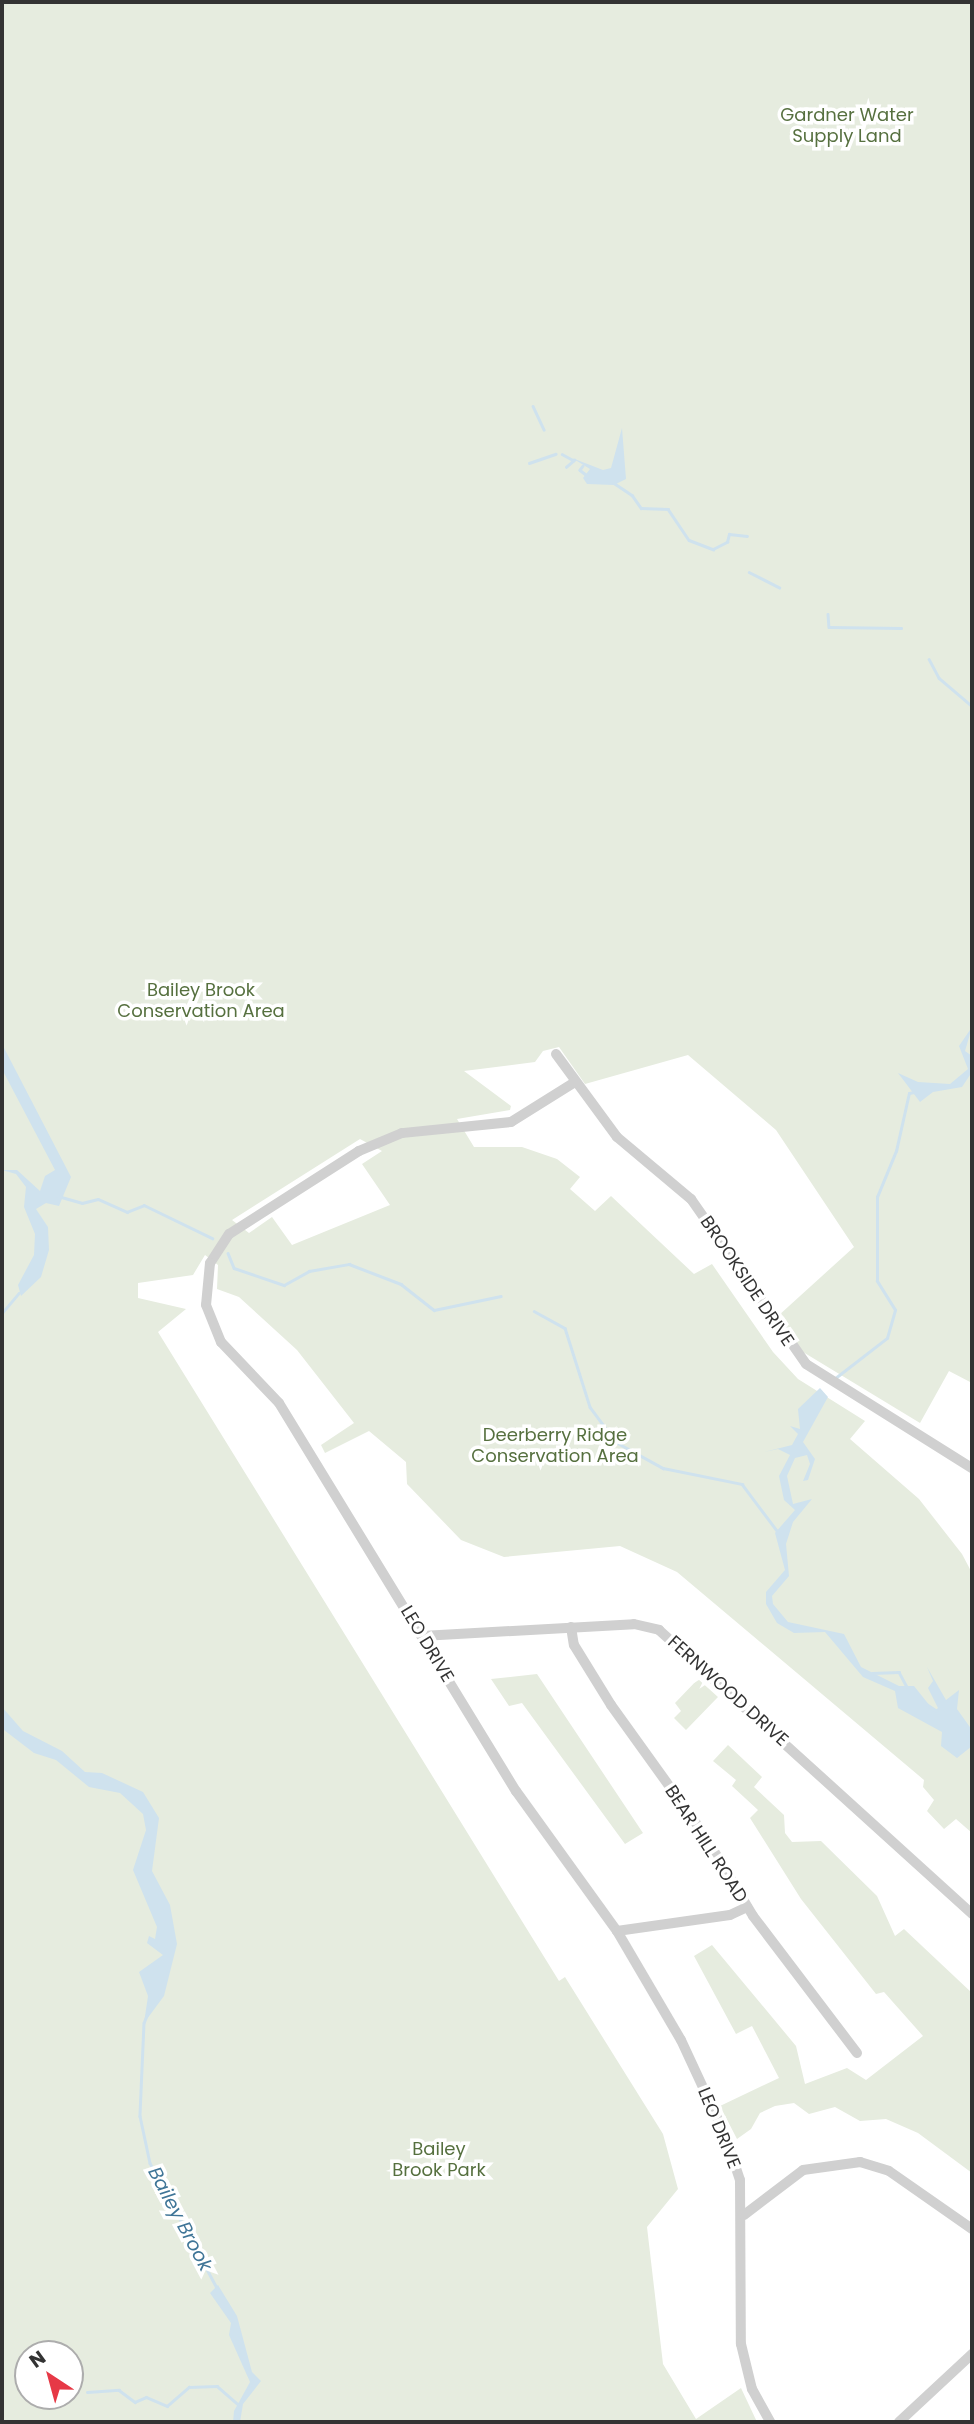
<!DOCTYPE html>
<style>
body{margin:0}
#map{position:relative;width:974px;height:2424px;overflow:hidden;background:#fff;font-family:Poppins,sans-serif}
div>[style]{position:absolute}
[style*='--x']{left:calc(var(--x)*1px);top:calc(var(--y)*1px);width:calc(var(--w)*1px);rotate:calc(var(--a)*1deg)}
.green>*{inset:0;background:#e6ecdf}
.water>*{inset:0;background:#cfe2ee}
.stream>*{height:2.5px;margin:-1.25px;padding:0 1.25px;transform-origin:1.25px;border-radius:1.25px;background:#cfe2ee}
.minor>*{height:10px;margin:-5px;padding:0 5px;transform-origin:5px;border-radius:5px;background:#d0d0d0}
span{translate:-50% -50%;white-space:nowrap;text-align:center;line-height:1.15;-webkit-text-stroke:7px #fff;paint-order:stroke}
.park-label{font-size:18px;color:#56703f}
.street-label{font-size:18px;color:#333}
.water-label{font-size:19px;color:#3f7597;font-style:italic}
.frame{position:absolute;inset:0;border:4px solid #333;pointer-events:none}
.north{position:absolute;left:14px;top:2340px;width:70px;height:70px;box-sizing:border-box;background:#fff;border:2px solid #adadad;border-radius:50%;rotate:324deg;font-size:19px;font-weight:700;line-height:28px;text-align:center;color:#333}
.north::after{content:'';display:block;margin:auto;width:24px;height:32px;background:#e63946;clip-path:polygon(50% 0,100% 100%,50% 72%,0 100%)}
</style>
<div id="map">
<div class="green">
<div style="clip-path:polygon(evenodd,2px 2px,972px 2px,972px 1383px,949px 1371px,920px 1423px,803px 1352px,778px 1316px,854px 1247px,776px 1130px,688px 1055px,585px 1084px,559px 1047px,543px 1051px,535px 1062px,464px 1071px,511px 1106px,510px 1110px,457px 1119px,474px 1147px,522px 1147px,557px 1159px,580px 1177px,570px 1189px,595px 1211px,611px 1196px,694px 1274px,712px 1264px,773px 1352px,798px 1379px,865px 1421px,850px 1439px,919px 1499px,962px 1554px,972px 1573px,972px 1833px,956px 1819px,944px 1829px,927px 1811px,934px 1800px,923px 1787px,924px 1780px,677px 1572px,620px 1546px,504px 1557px,461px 1540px,407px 1484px,406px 1462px,369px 1431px,325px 1453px,321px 1445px,354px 1423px,297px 1350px,239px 1297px,217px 1289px,218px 1265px,205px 1255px,193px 1275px,138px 1283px,138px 1298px,186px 1309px,158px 1332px,559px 1981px,565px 1977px,663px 2134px,678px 2189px,647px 2227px,663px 2364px,696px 2419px,741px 2388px,757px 2422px,2px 2422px,2px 2px,360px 1139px,382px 1151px,362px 1164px,390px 1205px,292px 1245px,272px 1217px,249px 1233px,232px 1220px,360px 1139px,2px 2px,28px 2354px,70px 2354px,70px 2396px,28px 2396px,28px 2354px)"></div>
<div style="clip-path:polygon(537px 1674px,643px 1833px,625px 1844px,522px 1703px,509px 1706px,491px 1679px)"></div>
<div style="clip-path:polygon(698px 1679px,718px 1697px,686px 1730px,674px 1718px,681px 1711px,675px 1703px)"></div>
<div style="clip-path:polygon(728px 1745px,762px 1777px,754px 1787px,784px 1815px,785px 1833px,792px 1842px,821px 1841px,877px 1896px,895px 1936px,904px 1929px,972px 1993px,972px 2173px,918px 2133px,886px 2119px,860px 2121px,835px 2107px,809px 2114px,794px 2103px,775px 2106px,760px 2113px,751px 2129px,737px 2139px,720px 2106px,779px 2078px,752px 2026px,736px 2034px,694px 1956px,712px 1945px,796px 2046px,805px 2084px,847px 2068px,866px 2080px,923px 2036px,884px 1992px,876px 1994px,801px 1899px,750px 1818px,758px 1810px,732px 1786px,736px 1780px,713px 1761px)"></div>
</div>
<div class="water">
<div style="clip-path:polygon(622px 428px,626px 479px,614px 485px,587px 484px,583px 478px,590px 469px,572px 458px,603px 470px,611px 468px)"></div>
<div style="clip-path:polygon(972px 1027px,965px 1051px,972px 1056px,972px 1072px,962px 1087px,933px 1092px,920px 1102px,898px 1073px,918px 1082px,950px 1084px,968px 1069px,959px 1046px)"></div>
<div style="clip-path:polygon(2px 1044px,71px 1177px,59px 1206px,46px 1203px,36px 1209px,48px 1227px,49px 1250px,41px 1277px,21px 1296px,18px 1285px,34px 1255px,35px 1234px,24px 1207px,26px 1187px,16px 1174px,2px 1170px,17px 1170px,40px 1191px,45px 1176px,55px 1170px,4px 1073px)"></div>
<div style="clip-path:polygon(820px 1388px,828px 1397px,803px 1442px,815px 1459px,808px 1480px,803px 1481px,810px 1464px,807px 1455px,795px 1458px,787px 1476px,793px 1504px,812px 1499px,793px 1522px,786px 1544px,789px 1576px,772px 1596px,773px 1604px,788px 1622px,844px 1634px,861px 1667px,899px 1686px,914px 1686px,934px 1711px,938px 1708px,928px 1688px,933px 1681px,927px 1667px,946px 1700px,959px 1690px,957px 1709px,972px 1730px,972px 1746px,957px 1758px,941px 1746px,942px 1732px,898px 1708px,895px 1691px,863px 1677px,825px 1632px,794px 1633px,777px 1623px,766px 1604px,766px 1592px,785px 1570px,775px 1533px,795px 1510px,784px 1500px,779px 1476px,790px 1455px,778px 1449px,764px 1452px,792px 1445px,798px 1434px,790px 1426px,800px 1429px,798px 1409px)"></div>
<div style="clip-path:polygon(2px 1707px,23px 1731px,62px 1751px,85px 1772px,102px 1773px,143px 1792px,159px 1818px,152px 1871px,170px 1905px,177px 1944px,164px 1996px,144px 2023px,148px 1996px,139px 1972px,163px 1955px,147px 1943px,149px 1936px,155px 1939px,157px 1927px,133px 1870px,146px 1830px,143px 1814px,120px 1793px,89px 1787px,56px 1760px,34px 1753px,4px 1730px)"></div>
<div style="clip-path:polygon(218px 2285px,237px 2316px,252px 2372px,261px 2381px,243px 2404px,240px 2422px,233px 2422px,234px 2411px,250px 2382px,229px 2335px,231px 2323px,210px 2293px)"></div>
</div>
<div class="stream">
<div style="--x:533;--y:406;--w:26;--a:65"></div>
<div style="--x:562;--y:454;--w:13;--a:29"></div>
<div style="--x:529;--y:463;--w:28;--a:-19"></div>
<div style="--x:583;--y:466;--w:5;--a:127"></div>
<div style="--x:580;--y:470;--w:11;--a:38"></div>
<div style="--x:566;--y:467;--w:11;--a:-41"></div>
<div style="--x:614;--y:483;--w:22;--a:34"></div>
<div style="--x:632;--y:495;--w:16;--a:55"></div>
<div style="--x:641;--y:508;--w:27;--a:2"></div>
<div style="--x:668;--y:509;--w:37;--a:56"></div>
<div style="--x:689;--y:540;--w:26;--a:21"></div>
<div style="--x:713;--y:549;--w:16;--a:-27"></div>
<div style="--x:727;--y:542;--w:8;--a:-76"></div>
<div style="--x:729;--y:534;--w:18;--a:6"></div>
<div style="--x:749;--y:572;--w:34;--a:27"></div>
<div style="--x:828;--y:614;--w:13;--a:86"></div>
<div style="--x:829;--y:627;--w:72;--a:0.8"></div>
<div style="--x:929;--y:659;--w:21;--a:62"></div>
<div style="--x:939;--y:678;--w:43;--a:40.3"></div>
<div style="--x:58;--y:1196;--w:25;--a:16"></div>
<div style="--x:82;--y:1203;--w:16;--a:-14"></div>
<div style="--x:98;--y:1199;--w:32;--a:24"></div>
<div style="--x:127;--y:1212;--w:18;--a:-22"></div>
<div style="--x:144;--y:1205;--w:76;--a:25.9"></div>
<div style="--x:228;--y:1253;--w:16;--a:68"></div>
<div style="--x:234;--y:1268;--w:53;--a:18.8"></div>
<div style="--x:284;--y:1285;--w:29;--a:-29"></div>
<div style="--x:309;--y:1271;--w:41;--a:-9.9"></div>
<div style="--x:349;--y:1264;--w:56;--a:21"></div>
<div style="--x:401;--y:1284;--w:42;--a:38.2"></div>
<div style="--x:434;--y:1310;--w:68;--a:-11.8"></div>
<div style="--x:534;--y:1311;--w:35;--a:29"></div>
<div style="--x:565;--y:1328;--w:83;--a:72.4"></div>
<div style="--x:590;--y:1407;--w:44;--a:53.4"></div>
<div style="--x:616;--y:1442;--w:54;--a:29"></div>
<div style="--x:663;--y:1468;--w:81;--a:11.4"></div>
<div style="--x:742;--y:1484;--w:60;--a:53.1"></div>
<div style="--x:2;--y:1313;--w:26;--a:-50"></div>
<div style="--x:834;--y:1379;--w:67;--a:-37.7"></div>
<div style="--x:887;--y:1338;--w:29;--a:-74"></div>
<div style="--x:895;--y:1310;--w:34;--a:-122"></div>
<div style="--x:877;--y:1281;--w:84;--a:-90"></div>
<div style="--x:877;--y:1197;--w:50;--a:-67.6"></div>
<div style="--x:896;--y:1151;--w:59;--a:-77.4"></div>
<div style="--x:909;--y:1093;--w:5;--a:-11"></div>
<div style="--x:872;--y:1673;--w:27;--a:-2"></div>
<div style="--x:899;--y:1672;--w:17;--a:62"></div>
<div style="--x:925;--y:1703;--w:14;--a:34"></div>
<div style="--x:151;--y:2006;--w:18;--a:112"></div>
<div style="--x:144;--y:2023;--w:93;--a:92.5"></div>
<div style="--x:140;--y:2116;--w:48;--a:78"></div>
<div style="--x:150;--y:2163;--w:142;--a:61.8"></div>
<div style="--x:87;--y:2392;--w:32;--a:-4"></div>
<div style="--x:119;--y:2390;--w:20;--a:37"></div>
<div style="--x:135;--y:2402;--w:12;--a:-24"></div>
<div style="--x:146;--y:2397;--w:23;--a:23"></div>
<div style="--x:167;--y:2406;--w:29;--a:-41"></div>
<div style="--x:189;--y:2387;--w:28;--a:-2"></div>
<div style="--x:217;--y:2386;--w:28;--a:41"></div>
</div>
<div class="minor">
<div style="--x:556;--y:1054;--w:103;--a:53.7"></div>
<div style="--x:617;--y:1137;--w:97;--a:40"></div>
<div style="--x:691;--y:1199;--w:201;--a:55.1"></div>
<div style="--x:806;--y:1364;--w:196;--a:32.1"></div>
<div style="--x:575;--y:1082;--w:75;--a:148"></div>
<div style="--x:511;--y:1122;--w:110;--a:174.2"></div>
<div style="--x:402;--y:1133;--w:47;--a:157.3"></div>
<div style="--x:359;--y:1151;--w:154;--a:147.4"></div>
<div style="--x:229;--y:1234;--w:35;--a:123"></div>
<div style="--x:210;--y:1263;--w:42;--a:95.4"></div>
<div style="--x:206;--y:1305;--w:40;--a:68"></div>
<div style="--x:221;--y:1342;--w:84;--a:46.4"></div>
<div style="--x:279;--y:1403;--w:455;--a:58.6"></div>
<div style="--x:516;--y:1791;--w:173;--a:54.2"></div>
<div style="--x:617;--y:1931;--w:126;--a:59.6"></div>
<div style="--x:681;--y:2040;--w:105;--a:65.1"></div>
<div style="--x:725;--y:2135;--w:47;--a:71.6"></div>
<div style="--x:740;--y:2180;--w:164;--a:89.7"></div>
<div style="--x:741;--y:2344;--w:46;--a:76.3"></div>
<div style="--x:752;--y:2389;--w:38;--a:61"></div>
<div style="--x:571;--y:1627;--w:18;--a:81"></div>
<div style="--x:574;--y:1645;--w:70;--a:58.3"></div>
<div style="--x:611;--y:1705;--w:161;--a:54.3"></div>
<div style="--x:705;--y:1836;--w:93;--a:59"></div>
<div style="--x:753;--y:1916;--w:172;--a:52.8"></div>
<div style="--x:422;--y:1636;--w:212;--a:-3.2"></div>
<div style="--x:634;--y:1624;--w:26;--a:13"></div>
<div style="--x:659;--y:1630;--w:423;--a:42.2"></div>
<div style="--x:617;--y:1931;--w:114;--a:-8.1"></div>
<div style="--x:730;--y:1915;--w:19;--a:-25"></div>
<div style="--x:744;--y:2215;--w:74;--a:-37.3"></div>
<div style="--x:803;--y:2170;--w:58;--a:-8"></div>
<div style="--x:860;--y:2162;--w:30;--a:17"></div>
<div style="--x:889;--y:2171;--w:101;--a:34.9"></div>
<div style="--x:899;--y:2422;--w:100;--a:-43"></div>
</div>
<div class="park-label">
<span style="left:847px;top:126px">Gardner Water<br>Supply Land</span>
<span style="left:201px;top:1001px">Bailey Brook<br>Conservation Area</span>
<span style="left:555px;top:1446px">Deerberry Ridge<br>Conservation Area</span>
<span style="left:439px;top:2160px">Bailey<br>Brook Park</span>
</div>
<div class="street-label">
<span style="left:747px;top:1281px;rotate:56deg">BROOKSIDE DRIVE</span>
<span style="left:427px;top:1644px;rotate:59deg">LEO DRIVE</span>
<span style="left:728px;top:1691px;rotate:42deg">FERNWOOD DRIVE</span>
<span style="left:706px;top:1844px;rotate:57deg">BEAR HILL ROAD</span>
<span style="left:719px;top:2128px;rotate:68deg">LEO DRIVE</span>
</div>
<div class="water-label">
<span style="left:180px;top:2219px;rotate:62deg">Bailey Brook</span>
</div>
<div class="frame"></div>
<div class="north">N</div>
</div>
